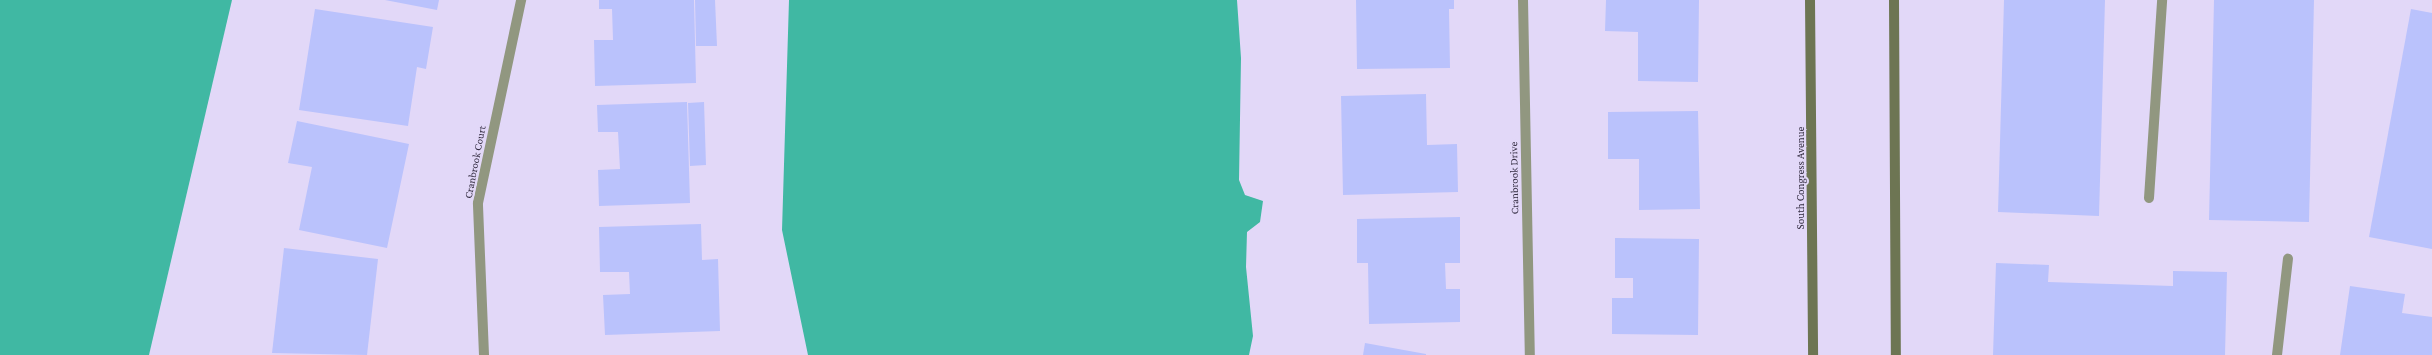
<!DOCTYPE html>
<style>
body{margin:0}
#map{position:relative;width:2432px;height:355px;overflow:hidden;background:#e2d8f8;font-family:"Crimson Pro",serif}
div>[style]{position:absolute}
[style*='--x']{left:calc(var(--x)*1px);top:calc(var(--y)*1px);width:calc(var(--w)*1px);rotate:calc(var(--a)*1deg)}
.water>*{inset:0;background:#40b8a3}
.building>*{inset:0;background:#bac2fc}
.service>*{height:10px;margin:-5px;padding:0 5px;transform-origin:5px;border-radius:5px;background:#919780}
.minor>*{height:10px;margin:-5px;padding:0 5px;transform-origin:5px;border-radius:5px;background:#919780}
.secondary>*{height:10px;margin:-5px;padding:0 5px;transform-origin:5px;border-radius:5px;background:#6d7553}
span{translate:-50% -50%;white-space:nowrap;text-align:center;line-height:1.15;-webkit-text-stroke:4px #e2d8f8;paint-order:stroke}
.street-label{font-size:11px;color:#352e43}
</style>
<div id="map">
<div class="water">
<div style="clip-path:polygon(0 0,232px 0,149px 355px,0 355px)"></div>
<div style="clip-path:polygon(789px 0,1237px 0,1241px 58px,1239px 180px,1245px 195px,1263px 201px,1260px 222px,1247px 232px,1246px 267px,1253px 336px,1249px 355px,808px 355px,782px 230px)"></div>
</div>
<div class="building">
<div style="clip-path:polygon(385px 0,439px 0,437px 10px)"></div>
<div style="clip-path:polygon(599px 0,694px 0,696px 83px,595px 86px,594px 40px,613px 40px,612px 9px,599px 9px)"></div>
<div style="clip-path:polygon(695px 0,715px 0,717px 46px,696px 46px)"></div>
<div style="clip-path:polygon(1356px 0,1454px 0,1454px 9px,1449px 9px,1450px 68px,1357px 69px)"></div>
<div style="clip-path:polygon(1606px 0,1699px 0,1698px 82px,1638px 81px,1638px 32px,1605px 31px)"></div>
<div style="clip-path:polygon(2004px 0,2105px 0,2099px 216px,1998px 212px)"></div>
<div style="clip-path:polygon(2214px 0,2314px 0,2309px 222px,2209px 220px)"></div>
<div style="clip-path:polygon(315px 9px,433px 27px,426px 69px,417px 67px,408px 126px,299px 110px)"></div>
<div style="clip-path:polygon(2411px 9px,2432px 13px,2432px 249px,2369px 237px)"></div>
<div style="clip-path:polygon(1426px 94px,1427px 145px,1457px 144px,1458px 192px,1343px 195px,1341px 96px)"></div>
<div style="clip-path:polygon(687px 102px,690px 203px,599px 206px,598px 170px,620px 169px,618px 132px,598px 132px,597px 105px)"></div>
<div style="clip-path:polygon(704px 102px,706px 165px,690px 166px,688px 103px)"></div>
<div style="clip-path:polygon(1698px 111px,1700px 209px,1639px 210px,1639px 159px,1608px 159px,1608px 112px)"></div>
<div style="clip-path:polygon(297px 121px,409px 144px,387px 248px,299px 230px,312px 167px,288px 163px)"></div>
<div style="clip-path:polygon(1460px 217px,1460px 263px,1445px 263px,1446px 289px,1460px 289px,1460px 322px,1369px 324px,1368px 263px,1357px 263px,1357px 219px)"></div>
<div style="clip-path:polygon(701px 224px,702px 260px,718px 259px,720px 331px,605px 335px,603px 295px,630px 294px,629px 272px,600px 272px,599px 227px)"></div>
<div style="clip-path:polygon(1615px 238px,1699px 239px,1698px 335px,1612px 334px,1612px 298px,1633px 298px,1633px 278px,1615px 278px)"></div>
<div style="clip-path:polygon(284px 248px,378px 259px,367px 355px,272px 353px)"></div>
<div style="clip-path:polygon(1996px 263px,2049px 265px,2048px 282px,2173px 286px,2173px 271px,2227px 272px,2225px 355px,1993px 355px)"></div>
<div style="clip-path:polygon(2350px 286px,2405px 294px,2402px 313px,2432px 317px,2432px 355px,2340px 355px)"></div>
<div style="clip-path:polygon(1365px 343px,1426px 354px,1426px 355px,1363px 355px)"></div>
</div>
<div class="service">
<div style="--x:2149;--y:198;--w:198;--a:-86.2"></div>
<div style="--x:2277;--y:355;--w:97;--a:-83.5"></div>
</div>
<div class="minor">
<div style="--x:1523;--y:0;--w:355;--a:88.9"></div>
<div style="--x:484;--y:355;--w:152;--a:-92.3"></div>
<div style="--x:478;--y:203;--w:208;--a:-78"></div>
</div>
<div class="secondary">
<div style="--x:1810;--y:0;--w:355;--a:89.5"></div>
<div style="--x:1894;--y:0;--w:355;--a:89.7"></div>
</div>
<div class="street-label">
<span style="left:475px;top:162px;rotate:-79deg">Cranbrook Court</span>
<span style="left:1514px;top:178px;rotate:-91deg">Cranbrook Drive</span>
<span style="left:1800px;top:178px;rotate:-90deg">South Congress Avenue</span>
</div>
</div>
